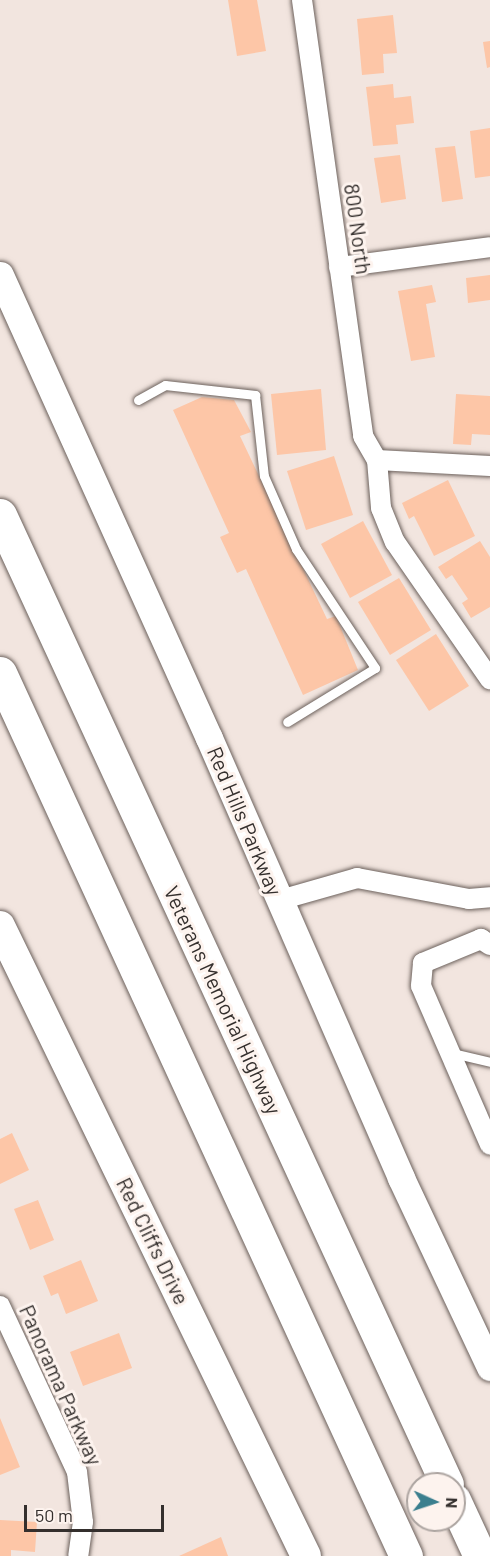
<!DOCTYPE html>
<style>
body{margin:0}
#map{position:relative;width:490px;height:1556px;overflow:hidden;background:#f2e5df;font-family:Barlow,sans-serif}
div>[style]{position:absolute}
[style*='--x']{left:calc(var(--x)*1px);top:calc(var(--y)*1px);width:calc(var(--w)*1px);rotate:calc(var(--a)*1deg)}
.building>*{inset:0;background:#fdc6a7}
.roads{filter:drop-shadow(0 0 2px #6c615c) drop-shadow(0 0 2px #6c615c)}
.lane>*{height:9px;margin:-4.5px;padding:0 4.5px;transform-origin:4.5px;border-radius:4.5px;background:#fff}
.street>*{height:20px;margin:-10px;padding:0 10px;transform-origin:10px;border-radius:10px;background:#fff}
.secondary>*{height:27px;margin:-13.5px;padding:0 13.5px;transform-origin:13.5px;border-radius:13.5px;background:#fff}
.primary>*{height:30px;margin:-15px;padding:0 15px;transform-origin:15px;border-radius:15px;background:#fff}
.highway>*{height:33px;margin:-16.5px;padding:0 16.5px;transform-origin:16.5px;border-radius:16.5px;background:#fff}
span{translate:-50% -50%;white-space:nowrap;text-align:center;line-height:1.15;-webkit-text-stroke:6px #fdf3ee;paint-order:stroke}
.street-label{font-size:21px;color:#342f2d}
.north{position:absolute;left:406px;top:1472px;width:60px;height:60px;box-sizing:border-box;background:#fdf3ee;border:2px solid #ada5a1;border-radius:50%;rotate:93deg;font-size:16px;font-weight:700;line-height:24px;text-align:center;color:#342f2d}
.north::after{content:'';display:block;margin:auto;width:21px;height:27px;background:#3b7f8e;clip-path:polygon(50% 0,100% 100%,50% 72%,0 100%)}
.scale{position:absolute;left:24px;top:1505px;width:140px;height:27px;box-sizing:border-box;border:3px solid #342f2d;border-top:0;padding-left:8px;font-size:18px;line-height:21px;white-space:nowrap;color:#342f2d;-webkit-text-stroke:4px #fdf3ee;paint-order:stroke}
</style>
<div id="map">
<div class="building">
<div style="clip-path:polygon(228px 0,257px 0,266px 51px,237px 56px)"></div>
<div style="clip-path:polygon(393px 15px,397px 53px,383px 54px,384px 73px,362px 75px,357px 19px)"></div>
<div style="clip-path:polygon(490px 41px,490px 67px,487px 68px,483px 42px)"></div>
<div style="clip-path:polygon(393px 84px,394px 98px,411px 96px,414px 123px,396px 125px,398px 144px,373px 146px,366px 87px)"></div>
<div style="clip-path:polygon(490px 128px,490px 176px,475px 178px,470px 131px)"></div>
<div style="clip-path:polygon(455px 146px,463px 199px,442px 202px,435px 148px)"></div>
<div style="clip-path:polygon(400px 155px,406px 199px,381px 203px,374px 158px)"></div>
<div style="clip-path:polygon(490px 275px,490px 300px,468px 303px,466px 278px)"></div>
<div style="clip-path:polygon(432px 285px,436px 302px,426px 304px,435px 357px,411px 361px,398px 291px)"></div>
<div style="clip-path:polygon(321px 389px,326px 450px,277px 455px,271px 394px)"></div>
<div style="clip-path:polygon(456px 394px,490px 396px,490px 435px,472px 434px,471px 445px,453px 444px)"></div>
<div style="clip-path:polygon(202px 397px,234px 400px,251px 432px,240px 436px,327px 619px,336px 616px,358px 670px,303px 695px,246px 569px,237px 573px,220px 537px,229px 533px,173px 410px)"></div>
<div style="clip-path:polygon(334px 456px,353px 515px,306px 530px,287px 471px)"></div>
<div style="clip-path:polygon(448px 480px,475px 536px,434px 556px,414px 516px,409px 519px,402px 503px)"></div>
<div style="clip-path:polygon(363px 521px,392px 575px,350px 598px,321px 544px)"></div>
<div style="clip-path:polygon(480px 541px,490px 557px,490px 607px,471px 618px,462px 603px,468px 599px,452px 575px,446px 579px,438px 567px)"></div>
<div style="clip-path:polygon(399px 578px,431px 630px,390px 655px,358px 602px)"></div>
<div style="clip-path:polygon(436px 634px,469px 686px,429px 711px,396px 660px)"></div>
<div style="clip-path:polygon(12px 1133px,29px 1170px,0 1184px,0 1139px)"></div>
<div style="clip-path:polygon(38px 1200px,54px 1240px,30px 1250px,14px 1209px)"></div>
<div style="clip-path:polygon(81px 1260px,98px 1301px,66px 1314px,58px 1293px,51px 1296px,43px 1276px)"></div>
<div style="clip-path:polygon(119px 1333px,132px 1368px,83px 1386px,70px 1352px)"></div>
<div style="clip-path:polygon(0 1418px,20px 1467px,0 1475px)"></div>
<div style="clip-path:polygon(0 1520px,37px 1522px,35px 1552px,11px 1550px,11px 1556px,0 1556px)"></div>
<div style="clip-path:polygon(221px 1537px,228px 1556px,179px 1556px)"></div>
</div>
<div class="roads">
<div class="lane">
<div style="--x:138;--y:400;--w:31;--a:-29"></div>
<div style="--x:165;--y:385;--w:91;--a:6.3"></div>
<div style="--x:255;--y:395;--w:81;--a:83.7"></div>
<div style="--x:264;--y:476;--w:80;--a:66.3"></div>
<div style="--x:296;--y:549;--w:143;--a:56.4"></div>
<div style="--x:375;--y:668;--w:103;--a:148.5"></div>
<div style="--x:452;--y:1053;--w:39;--a:13"></div>
</div>
<div class="street">
<div style="--x:302;--y:0;--w:440;--a:82"></div>
<div style="--x:363;--y:436;--w:28;--a:60"></div>
<div style="--x:377;--y:460;--w:48;--a:85.2"></div>
<div style="--x:381;--y:508;--w:37;--a:68"></div>
<div style="--x:395;--y:542;--w:167;--a:55.3"></div>
<div style="--x:339;--y:267;--w:152;--a:-7.5"></div>
<div style="--x:377;--y:460;--w:113;--a:3"></div>
<div style="--x:280;--y:900;--w:80;--a:-15.9"></div>
<div style="--x:357;--y:878;--w:114;--a:10.6"></div>
<div style="--x:469;--y:899;--w:21;--a:-5"></div>
<div style="--x:490;--y:945;--w:11;--a:-146"></div>
<div style="--x:481;--y:939;--w:63;--a:157.5"></div>
<div style="--x:423;--y:963;--w:23;--a:95"></div>
<div style="--x:421;--y:986;--w:173;--a:66.5"></div>
<div style="--x:0;--y:1306;--w:183;--a:65.1"></div>
<div style="--x:77;--y:1472;--w:50;--a:83.2"></div>
<div style="--x:83;--y:1522;--w:34;--a:98"></div>
</div>
<div class="secondary">
<div style="--x:0;--y:275;--w:508;--a:65.71"></div>
<div style="--x:209;--y:738;--w:480;--a:66.4"></div>
<div style="--x:401;--y:1178;--w:209;--a:64.8"></div>
</div>
<div class="primary">
<div style="--x:0;--y:926;--w:700;--a:64.09"></div>
</div>
<div class="highway">
<div style="--x:0;--y:515;--w:1067;--a:65.24"></div>
<div style="--x:0;--y:673;--w:972;--a:65.31"></div>
<div style="--x:454;--y:1500;--w:62;--a:65.1"></div>
</div>
</div>
<div class="street-label">
<span style="left:358px;top:229px;rotate:82deg">800 North</span>
<span style="left:245px;top:821px;rotate:67deg">Red Hills Parkway</span>
<span style="left:223px;top:1000px;rotate:65deg">Veterans Memorial Highway</span>
<span style="left:153px;top:1241px;rotate:64deg">Red Cliffs Drive</span>
<span style="left:61px;top:1385px;rotate:66deg">Panorama Parkway</span>
</div>
<div class="north">N</div>
<div class="scale">50 m</div>
</div>
